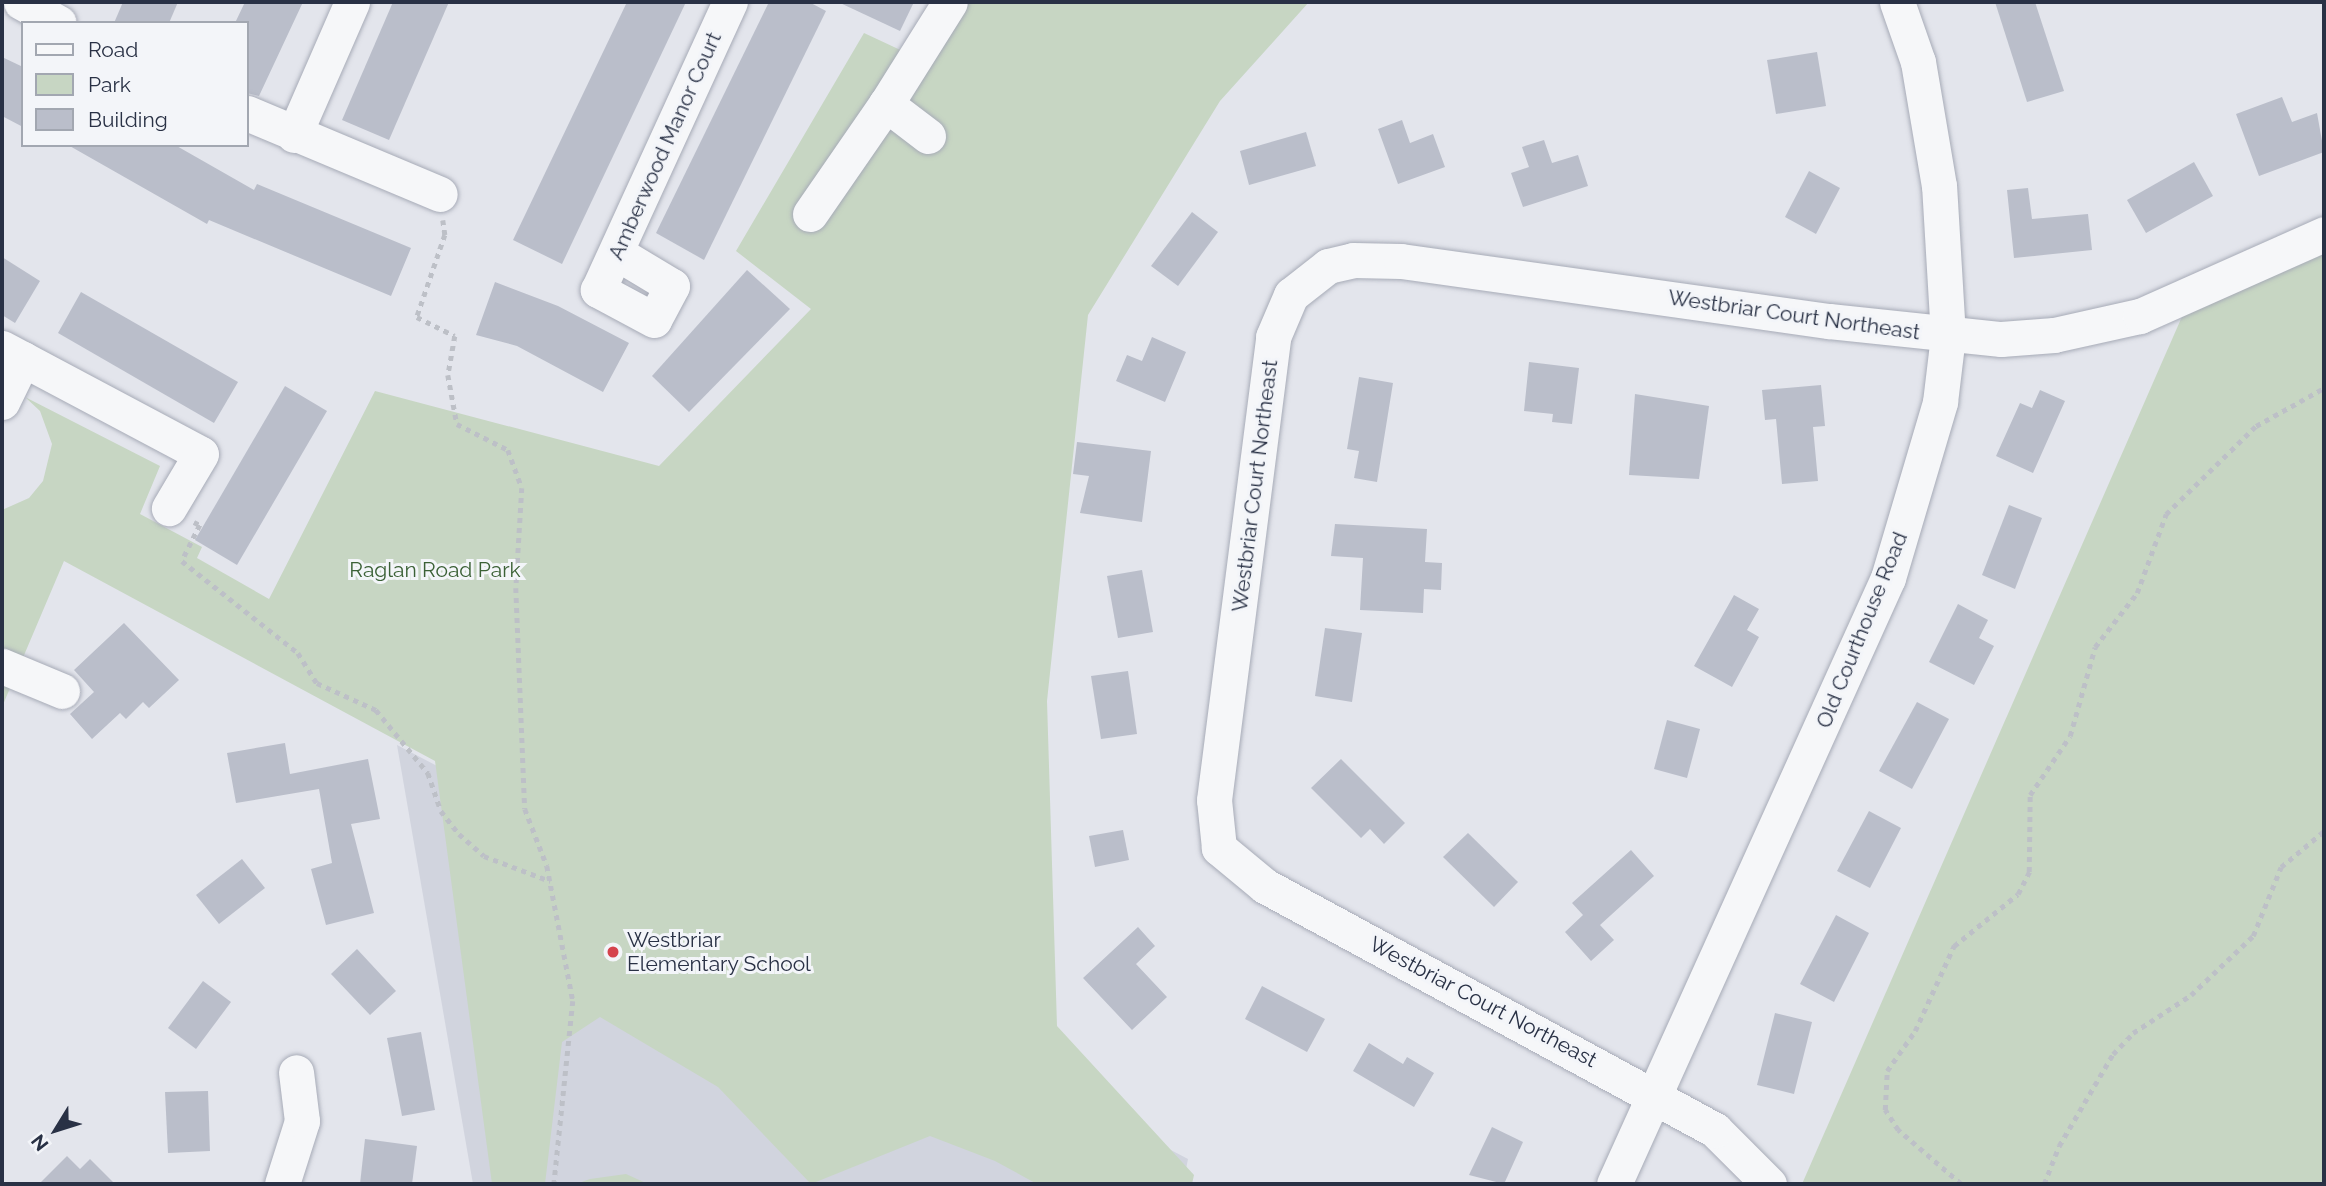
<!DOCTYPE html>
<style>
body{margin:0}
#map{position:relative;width:2326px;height:1186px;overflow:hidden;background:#e3e5ec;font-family:Raleway,sans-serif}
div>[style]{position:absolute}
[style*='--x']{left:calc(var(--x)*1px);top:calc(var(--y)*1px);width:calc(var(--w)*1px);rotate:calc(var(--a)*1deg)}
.built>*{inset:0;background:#d1d4de}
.green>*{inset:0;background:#c7d6c3}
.building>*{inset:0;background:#babeca}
.path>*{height:4.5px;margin-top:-2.25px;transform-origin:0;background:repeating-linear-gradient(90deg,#bdc0c7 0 5px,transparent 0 10px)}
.roads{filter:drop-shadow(0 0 2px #a7abb7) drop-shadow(0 0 2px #a7abb7)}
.minor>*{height:35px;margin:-17.5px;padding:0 17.5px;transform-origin:17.5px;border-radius:17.5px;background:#f6f7f9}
.dots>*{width:19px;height:19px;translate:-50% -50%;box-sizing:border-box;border:4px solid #f3f5f9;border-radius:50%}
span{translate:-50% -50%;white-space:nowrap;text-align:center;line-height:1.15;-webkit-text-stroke:6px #f3f5f9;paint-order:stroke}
.street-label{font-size:21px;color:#293145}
.park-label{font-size:21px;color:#3b6136}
.poi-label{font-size:21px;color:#293145}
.left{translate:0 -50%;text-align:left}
.frame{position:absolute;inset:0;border:4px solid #293145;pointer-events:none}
.legend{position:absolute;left:21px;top:21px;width:228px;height:126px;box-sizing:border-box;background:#f3f5f9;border:2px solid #a2a7b1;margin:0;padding:9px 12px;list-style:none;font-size:21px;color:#293145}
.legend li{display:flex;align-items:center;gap:14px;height:35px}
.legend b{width:35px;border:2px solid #a2a7b1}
.north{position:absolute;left:21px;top:1095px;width:70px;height:70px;-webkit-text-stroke:5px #f3f5f9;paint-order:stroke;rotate:232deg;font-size:19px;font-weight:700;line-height:28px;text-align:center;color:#293145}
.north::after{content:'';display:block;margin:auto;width:24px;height:32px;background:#293145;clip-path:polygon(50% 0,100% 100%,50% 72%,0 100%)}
</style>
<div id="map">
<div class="built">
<div style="clip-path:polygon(397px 745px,1188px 1159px,1183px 1184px,473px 1184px)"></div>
</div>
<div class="green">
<div style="clip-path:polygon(949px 2px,1309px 2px,1220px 101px,1088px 315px,1047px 701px,1057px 1026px,1194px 1175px,1192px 1184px,1037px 1184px,995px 1161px,930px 1136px,811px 1184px,718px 1087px,600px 1017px,562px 1042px,545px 1184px,492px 1184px,435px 761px,64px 561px,2px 707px,2px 510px,29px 498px,43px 481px,52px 444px,40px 411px,25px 397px,160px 466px,140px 514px,202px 547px,197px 558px,269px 599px,375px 391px,659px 466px,811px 309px,736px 251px,864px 33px,924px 61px)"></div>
<div style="clip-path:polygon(2324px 234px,2324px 1184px,1802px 1184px,2191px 296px)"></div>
<div style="clip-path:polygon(626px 1174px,648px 1184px,576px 1184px,590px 1179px)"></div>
</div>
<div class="building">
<div style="clip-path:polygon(123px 2px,178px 2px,169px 23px,114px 23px)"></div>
<div style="clip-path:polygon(245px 2px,303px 2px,259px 96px,247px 93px,247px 23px,235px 23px)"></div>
<div style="clip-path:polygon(393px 2px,449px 2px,389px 140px,342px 120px)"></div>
<div style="clip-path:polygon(627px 2px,686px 2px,562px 264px,513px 240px)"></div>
<div style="clip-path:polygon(769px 2px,809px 2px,826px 11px,704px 260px,656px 233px)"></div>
<div style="clip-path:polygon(838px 2px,914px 2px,900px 31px)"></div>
<div style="clip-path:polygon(1995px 2px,2035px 2px,2064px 91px,2027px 102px)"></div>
<div style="clip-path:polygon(1817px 52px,1826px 106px,1776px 114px,1767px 60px)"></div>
<div style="clip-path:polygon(2px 57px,23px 67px,23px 127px,2px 116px)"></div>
<div style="clip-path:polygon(2282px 97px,2292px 122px,2317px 113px,2324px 152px,2259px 176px,2236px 114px)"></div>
<div style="clip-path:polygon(1402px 120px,1410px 143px,1433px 134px,1445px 167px,1398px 184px,1378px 129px)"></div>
<div style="clip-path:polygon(1306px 132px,1316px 166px,1249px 185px,1240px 151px)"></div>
<div style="clip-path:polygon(1544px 140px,1552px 163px,1578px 155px,1588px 186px,1523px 207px,1511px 173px,1529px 167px,1522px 147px)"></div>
<div style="clip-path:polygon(68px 145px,175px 145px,254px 190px,257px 184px,411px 248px,391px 296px,209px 220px,207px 224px)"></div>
<div style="clip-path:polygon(2194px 162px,2213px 196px,2146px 233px,2127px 200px)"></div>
<div style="clip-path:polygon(1809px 171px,1840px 188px,1816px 234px,1785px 217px)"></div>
<div style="clip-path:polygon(2028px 188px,2032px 219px,2088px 214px,2092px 250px,2014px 258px,2007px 190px)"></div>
<div style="clip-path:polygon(1192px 212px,1218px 232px,1178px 286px,1151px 266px)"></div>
<div style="clip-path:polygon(2px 257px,40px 281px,15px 323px,2px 315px)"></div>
<div style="clip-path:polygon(747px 270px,790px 309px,689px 412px,652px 376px)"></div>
<div style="clip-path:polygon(495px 282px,558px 306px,629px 343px,603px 392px,517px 346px,476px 335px)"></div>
<div style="clip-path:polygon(81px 292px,238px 382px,214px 423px,58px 333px)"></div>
<div style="clip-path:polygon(1152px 337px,1186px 352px,1165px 402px,1116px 381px,1127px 355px,1142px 361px)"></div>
<div style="clip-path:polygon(1529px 362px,1579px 368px,1572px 424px,1552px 422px,1553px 414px,1524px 411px)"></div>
<div style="clip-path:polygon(1359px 377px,1393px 383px,1377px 482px,1354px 478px,1359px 451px,1347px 449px)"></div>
<div style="clip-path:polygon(1821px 385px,1825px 426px,1813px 427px,1818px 481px,1782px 484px,1776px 419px,1765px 420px,1762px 390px)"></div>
<div style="clip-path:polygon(285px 386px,327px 411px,237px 565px,195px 540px)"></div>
<div style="clip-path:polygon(2040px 390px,2065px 401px,2033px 473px,1996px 456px,2020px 403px,2032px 408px)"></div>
<div style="clip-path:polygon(1635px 394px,1709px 406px,1699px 479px,1629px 475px)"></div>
<div style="clip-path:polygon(1077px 442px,1151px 451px,1142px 522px,1080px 513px,1089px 476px,1073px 474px)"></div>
<div style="clip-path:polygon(2009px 505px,2042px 518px,2015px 589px,1982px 575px)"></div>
<div style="clip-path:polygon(1335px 524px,1427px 529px,1425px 562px,1442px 563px,1441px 590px,1424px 589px,1423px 613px,1360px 610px,1363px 558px,1331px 556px)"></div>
<div style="clip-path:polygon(1142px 570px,1153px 632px,1118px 638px,1107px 576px)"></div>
<div style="clip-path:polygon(1734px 595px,1759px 609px,1747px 630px,1759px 637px,1732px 687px,1694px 666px)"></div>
<div style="clip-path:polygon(1958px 604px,1988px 620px,1979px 638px,1994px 646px,1974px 685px,1929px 662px)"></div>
<div style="clip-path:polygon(124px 623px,179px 680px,149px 708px,143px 702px,126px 719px,120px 713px,92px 739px,70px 714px,94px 692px,74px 670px)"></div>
<div style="clip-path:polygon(1325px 628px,1362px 633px,1352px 702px,1315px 696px)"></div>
<div style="clip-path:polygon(1128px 671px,1137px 734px,1101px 739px,1091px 676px)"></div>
<div style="clip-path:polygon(1917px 702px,1949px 719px,1912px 789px,1879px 771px)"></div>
<div style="clip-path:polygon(1667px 720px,1700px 729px,1687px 778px,1654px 769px)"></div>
<div style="clip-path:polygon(285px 743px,290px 774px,368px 759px,380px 819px,351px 824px,374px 913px,326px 925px,311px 869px,332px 863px,319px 789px,236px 803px,227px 753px)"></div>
<div style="clip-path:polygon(1341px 759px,1405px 823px,1384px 844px,1370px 829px,1361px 838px,1311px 788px)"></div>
<div style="clip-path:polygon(1869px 811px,1901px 828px,1870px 888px,1837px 871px)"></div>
<div style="clip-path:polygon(1123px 830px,1129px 860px,1095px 867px,1089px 836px)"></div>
<div style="clip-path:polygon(1468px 833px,1518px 882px,1494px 907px,1443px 857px)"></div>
<div style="clip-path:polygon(1631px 850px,1654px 876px,1600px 925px,1614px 940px,1591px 961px,1565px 932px,1583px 915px,1572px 903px)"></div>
<div style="clip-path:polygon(242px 859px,265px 888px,219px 924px,196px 895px)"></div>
<div style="clip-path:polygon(1836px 915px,1869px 933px,1834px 1002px,1800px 984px)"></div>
<div style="clip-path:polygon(1138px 927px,1155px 946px,1136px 964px,1167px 997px,1132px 1030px,1083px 978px)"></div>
<div style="clip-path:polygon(357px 949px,396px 991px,370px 1015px,331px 974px)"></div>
<div style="clip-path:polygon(203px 981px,231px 1002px,196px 1049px,168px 1028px)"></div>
<div style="clip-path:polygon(1262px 986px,1325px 1019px,1307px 1052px,1245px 1019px)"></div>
<div style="clip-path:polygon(1775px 1013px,1812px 1022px,1794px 1094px,1757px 1085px)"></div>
<div style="clip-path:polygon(421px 1032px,435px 1110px,402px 1116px,387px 1038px)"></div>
<div style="clip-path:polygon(1369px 1043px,1403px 1064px,1407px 1057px,1434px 1073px,1414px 1107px,1353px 1071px)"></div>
<div style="clip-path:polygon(208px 1091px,210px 1151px,168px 1153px,165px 1092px)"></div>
<div style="clip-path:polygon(1492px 1127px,1523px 1142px,1504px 1184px,1469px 1175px)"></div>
<div style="clip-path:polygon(365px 1139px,417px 1146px,412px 1184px,360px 1184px)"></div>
<div style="clip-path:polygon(67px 1156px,80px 1169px,90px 1159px,115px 1184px,39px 1184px)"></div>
</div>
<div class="path">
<div style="--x:443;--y:220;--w:15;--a:82"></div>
<div style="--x:445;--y:235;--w:87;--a:108.9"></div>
<div style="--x:417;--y:317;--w:42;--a:26.6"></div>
<div style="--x:455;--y:336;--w:40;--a:100"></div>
<div style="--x:448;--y:375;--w:50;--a:79.6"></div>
<div style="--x:457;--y:424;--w:57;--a:27"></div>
<div style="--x:508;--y:450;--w:40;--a:69.8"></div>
<div style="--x:522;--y:488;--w:100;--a:93.4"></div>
<div style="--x:516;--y:588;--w:221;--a:87.7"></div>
<div style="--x:525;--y:809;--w:61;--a:68.9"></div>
<div style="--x:547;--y:866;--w:137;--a:79.1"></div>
<div style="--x:573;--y:1001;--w:184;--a:95.9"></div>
<div style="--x:194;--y:522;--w:7;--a:27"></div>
<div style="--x:200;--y:525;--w:40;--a:116.6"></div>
<div style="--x:182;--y:561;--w:148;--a:38.4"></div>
<div style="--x:298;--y:653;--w:36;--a:58"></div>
<div style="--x:317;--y:683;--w:65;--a:24.6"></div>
<div style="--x:376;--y:710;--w:82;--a:50.5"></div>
<div style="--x:428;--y:773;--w:40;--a:71.1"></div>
<div style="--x:441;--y:811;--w:29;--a:52"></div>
<div style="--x:459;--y:834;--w:33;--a:41"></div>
<div style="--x:484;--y:856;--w:71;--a:20.7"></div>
<div style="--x:1961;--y:1184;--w:83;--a:-139.4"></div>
<div style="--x:1898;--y:1130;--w:24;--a:-123"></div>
<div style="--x:1885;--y:1110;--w:39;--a:-87"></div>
<div style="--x:1887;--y:1071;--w:49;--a:-55"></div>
<div style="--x:1915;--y:1031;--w:94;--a:-65.4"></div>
<div style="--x:1954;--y:946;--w:82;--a:-39.1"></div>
<div style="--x:2018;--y:894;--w:25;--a:-63"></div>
<div style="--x:2029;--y:872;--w:77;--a:-89.3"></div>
<div style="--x:2030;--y:795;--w:71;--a:-55.9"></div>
<div style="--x:2070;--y:736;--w:92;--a:-74.3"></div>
<div style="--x:2095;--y:647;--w:68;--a:-52.1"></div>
<div style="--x:2137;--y:593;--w:84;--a:-69.8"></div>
<div style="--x:2166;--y:514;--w:126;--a:-44.4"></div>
<div style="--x:2256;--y:426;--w:78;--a:-29.2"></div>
<div style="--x:2044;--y:1184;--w:41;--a:-68.5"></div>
<div style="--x:2059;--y:1146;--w:107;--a:-59.6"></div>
<div style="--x:2113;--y:1054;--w:29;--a:-46"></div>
<div style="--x:2133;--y:1033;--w:69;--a:-33.2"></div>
<div style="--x:2191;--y:995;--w:86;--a:-43.6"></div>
<div style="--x:2253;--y:936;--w:74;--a:-67.9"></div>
<div style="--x:2281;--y:867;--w:56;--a:-39.9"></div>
</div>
<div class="roads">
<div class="minor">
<div style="--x:21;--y:2;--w:43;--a:28.9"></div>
<div style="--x:247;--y:113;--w:209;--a:22.8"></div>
<div style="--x:294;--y:135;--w:145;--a:-66.4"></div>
<div style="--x:928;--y:136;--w:53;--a:-142.7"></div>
<div style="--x:886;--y:104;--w:120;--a:-57.9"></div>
<div style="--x:810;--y:214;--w:134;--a:-55.4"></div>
<div style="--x:617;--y:253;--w:64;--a:31"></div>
<div style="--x:672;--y:286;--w:38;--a:118"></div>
<div style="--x:654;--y:320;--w:64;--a:-151.8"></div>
<div style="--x:598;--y:290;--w:317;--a:-65.4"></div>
<div style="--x:2;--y:348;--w:225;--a:28"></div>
<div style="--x:201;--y:454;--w:63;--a:120.7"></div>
<div style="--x:2;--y:402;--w:48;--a:-64"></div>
<div style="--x:2;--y:666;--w:65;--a:22.6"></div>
<div style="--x:282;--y:1184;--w:66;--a:-72.4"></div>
<div style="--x:302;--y:1121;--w:49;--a:-97"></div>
<div style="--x:1614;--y:1184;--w:665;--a:-65.67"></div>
<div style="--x:1888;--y:578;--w:184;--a:-73.5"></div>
<div style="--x:1940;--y:402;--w:66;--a:-83.1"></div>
<div style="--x:1948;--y:336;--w:150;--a:-93.4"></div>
<div style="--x:1939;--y:186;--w:126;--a:-99.6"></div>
<div style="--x:1918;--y:62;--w:64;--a:-109.3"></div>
<div style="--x:1769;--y:1184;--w:76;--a:-135"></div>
<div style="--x:1715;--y:1130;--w:512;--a:-151.53"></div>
<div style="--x:1265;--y:886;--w:60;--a:-140.4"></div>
<div style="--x:1219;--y:848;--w:48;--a:-95.9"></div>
<div style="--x:1214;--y:800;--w:467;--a:-82.7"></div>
<div style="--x:1273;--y:337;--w:46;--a:-66.8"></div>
<div style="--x:1291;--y:295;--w:47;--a:-38.1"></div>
<div style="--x:1328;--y:266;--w:26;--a:-13"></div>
<div style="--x:1353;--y:260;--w:48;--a:1.2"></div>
<div style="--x:1401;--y:261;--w:432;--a:8"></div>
<div style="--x:1829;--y:321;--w:173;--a:6"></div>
<div style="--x:2001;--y:339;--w:53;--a:-4.3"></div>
<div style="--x:2054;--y:335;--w:88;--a:-12.5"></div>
<div style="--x:2140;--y:316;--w:201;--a:-24"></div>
</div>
</div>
<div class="dots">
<div style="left:613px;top:952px;background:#d5434d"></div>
</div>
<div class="street-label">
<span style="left:665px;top:146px;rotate:-66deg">Amberwood Manor Court</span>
<span style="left:1794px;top:315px;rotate:8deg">Westbriar Court Northeast</span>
<span style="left:1255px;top:486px;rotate:-83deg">Westbriar Court Northeast</span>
<span style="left:1862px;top:630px;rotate:-68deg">Old Courthouse Road</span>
<span style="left:1483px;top:1002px;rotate:28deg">Westbriar Court Northeast</span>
</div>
<div class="park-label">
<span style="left:435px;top:570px">Raglan Road Park</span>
</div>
<div class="poi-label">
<span class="left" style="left:627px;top:952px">Westbriar<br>Elementary School</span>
</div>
<div class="frame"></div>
<ul class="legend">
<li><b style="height:9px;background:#f6f7f9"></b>Road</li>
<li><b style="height:19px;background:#c7d6c3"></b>Park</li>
<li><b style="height:19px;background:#babeca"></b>Building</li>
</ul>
<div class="north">N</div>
</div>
